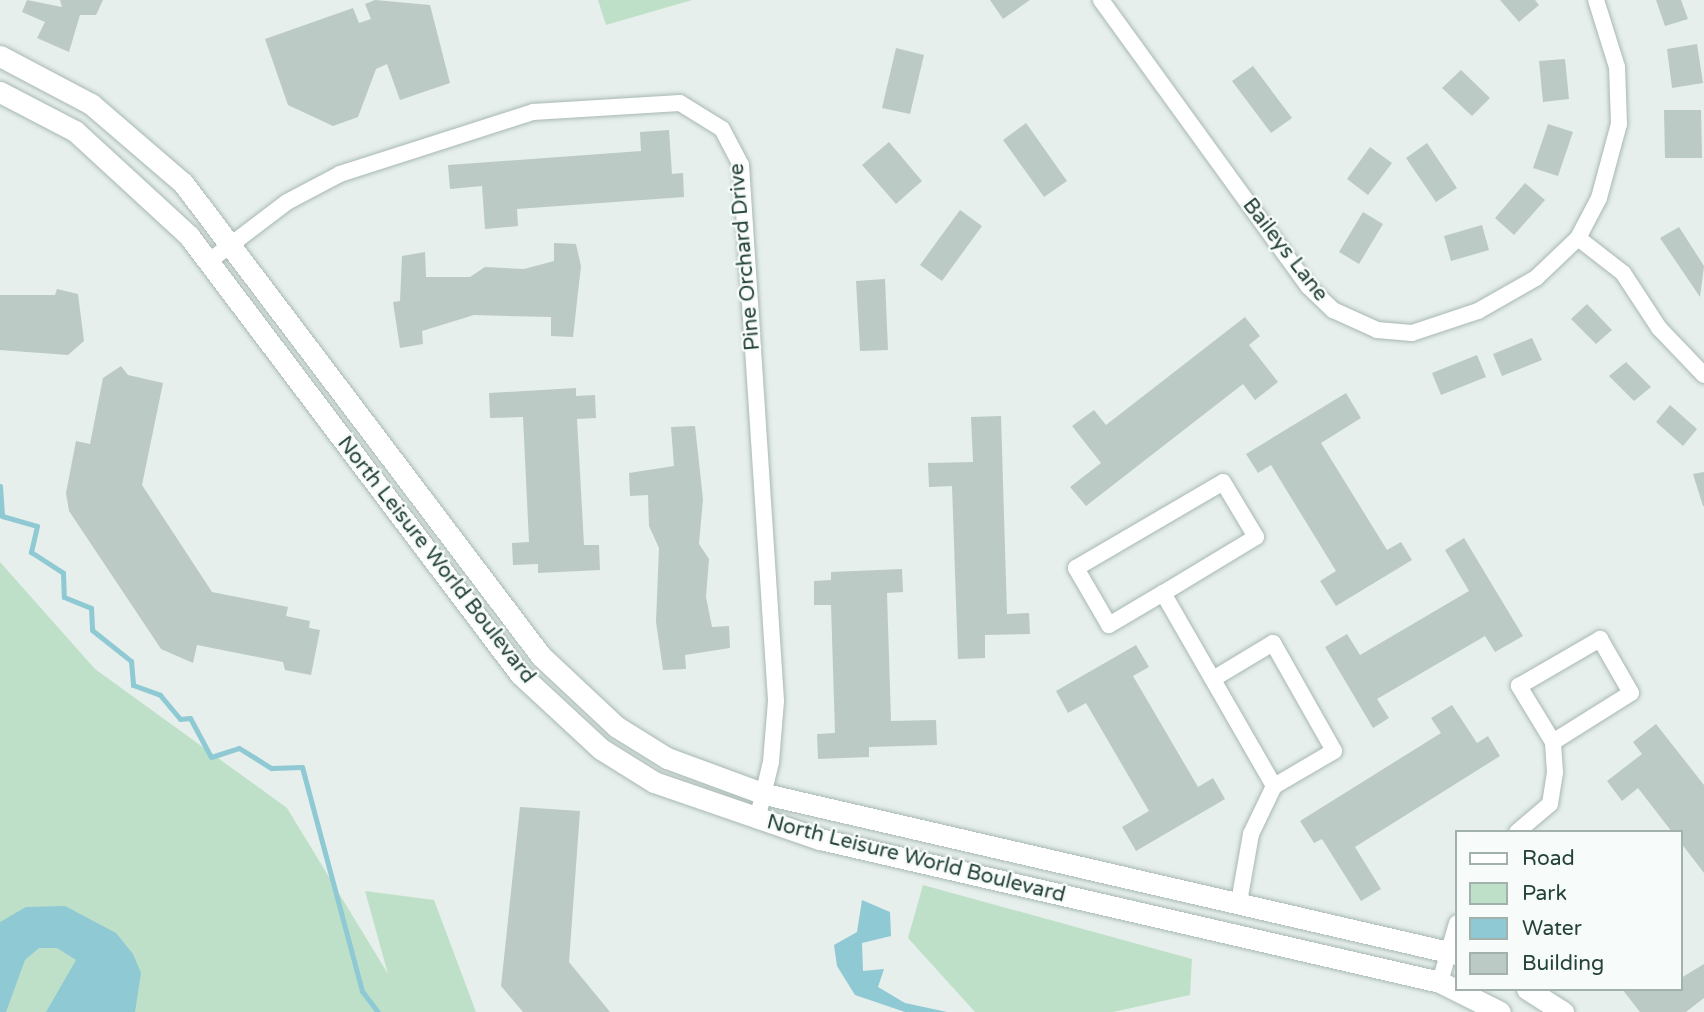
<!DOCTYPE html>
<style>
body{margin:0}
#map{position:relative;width:1704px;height:1012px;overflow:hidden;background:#e6efeb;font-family:"Varela Round",sans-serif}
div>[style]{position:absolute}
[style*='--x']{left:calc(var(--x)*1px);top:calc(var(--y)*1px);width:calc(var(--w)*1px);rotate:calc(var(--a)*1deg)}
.green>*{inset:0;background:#bfe0c8}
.water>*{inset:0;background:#8ec9d4}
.stream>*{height:5px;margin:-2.5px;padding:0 2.5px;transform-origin:2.5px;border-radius:2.5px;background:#8ec9d4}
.building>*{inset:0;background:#bbcac4}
.roads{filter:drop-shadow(0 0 2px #a8b8b2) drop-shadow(0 0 2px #a8b8b2)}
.street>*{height:16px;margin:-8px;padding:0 8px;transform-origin:8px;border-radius:8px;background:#fff}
.secondary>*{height:21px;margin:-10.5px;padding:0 10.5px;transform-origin:10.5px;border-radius:10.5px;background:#fff}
span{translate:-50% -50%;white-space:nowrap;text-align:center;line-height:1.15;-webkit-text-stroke:5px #f7fbf9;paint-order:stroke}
.street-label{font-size:21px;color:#24423a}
.legend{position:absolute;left:1455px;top:830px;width:228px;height:161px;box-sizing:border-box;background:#f7fbf9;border:2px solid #a3b1ad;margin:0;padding:9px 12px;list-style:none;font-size:21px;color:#24423a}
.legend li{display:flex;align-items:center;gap:14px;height:35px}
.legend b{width:35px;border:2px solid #a3b1ad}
</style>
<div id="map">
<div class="green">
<div style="clip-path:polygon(598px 0,692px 0,606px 25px)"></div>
<div style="clip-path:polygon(0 562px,95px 669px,287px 808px,388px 974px,365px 891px,434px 900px,476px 1012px,0 1012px)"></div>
<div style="clip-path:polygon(923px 885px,1192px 959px,1190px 995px,1113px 1012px,975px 1012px,908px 938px)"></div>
</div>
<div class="water">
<div style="clip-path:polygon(862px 900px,890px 912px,891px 936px,862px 943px,863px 971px,884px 969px,878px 987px,905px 1003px,947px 1012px,905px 1012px,855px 995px,837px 966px,834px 945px,857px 932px)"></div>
<div style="clip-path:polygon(65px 906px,116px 933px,133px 954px,141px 973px,135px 1012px,46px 1012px,76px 960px,57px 948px,39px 948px,25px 960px,6px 1012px,0 1012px,0 922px,26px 907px)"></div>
</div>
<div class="stream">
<div style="--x:0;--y:486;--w:30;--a:86"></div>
<div style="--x:2;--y:516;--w:36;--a:16"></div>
<div style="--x:37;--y:526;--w:27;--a:103"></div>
<div style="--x:31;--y:552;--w:38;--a:33"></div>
<div style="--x:63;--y:573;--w:24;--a:88"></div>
<div style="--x:64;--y:597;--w:29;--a:22"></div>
<div style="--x:91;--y:608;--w:22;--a:87"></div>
<div style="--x:92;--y:630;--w:50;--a:38.5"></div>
<div style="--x:131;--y:661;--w:24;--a:85"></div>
<div style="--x:133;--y:685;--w:29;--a:20"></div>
<div style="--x:160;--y:695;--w:31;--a:50"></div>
<div style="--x:180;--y:719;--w:10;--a:-6"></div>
<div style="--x:190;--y:718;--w:44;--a:61.7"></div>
<div style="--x:211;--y:757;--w:29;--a:-18"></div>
<div style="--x:239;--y:748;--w:38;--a:32"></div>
<div style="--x:271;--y:768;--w:31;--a:-2"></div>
<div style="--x:302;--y:767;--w:232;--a:75"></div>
<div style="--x:362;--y:991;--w:26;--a:53"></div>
</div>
<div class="building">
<div style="clip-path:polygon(27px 0,62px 7px,60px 0,103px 0,96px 15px,80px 15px,69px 52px,37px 38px,45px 22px,22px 12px)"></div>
<div style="clip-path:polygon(375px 0,430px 5px,450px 83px,400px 100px,387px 64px,376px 69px,358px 117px,333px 126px,288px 105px,265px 39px,353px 8px,359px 23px,371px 19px,365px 4px)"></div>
<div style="clip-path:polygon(990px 0,1030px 0,1003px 19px)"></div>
<div style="clip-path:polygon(1500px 0,1535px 0,1539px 5px,1519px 22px)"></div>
<div style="clip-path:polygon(1656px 0,1681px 0,1688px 19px,1665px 26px)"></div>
<div style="clip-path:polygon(1697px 44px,1703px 83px,1672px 88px,1667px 49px)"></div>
<div style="clip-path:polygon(896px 48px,924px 55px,910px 114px,882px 108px)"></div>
<div style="clip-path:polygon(1565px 59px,1569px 99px,1543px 102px,1539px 61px)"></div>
<div style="clip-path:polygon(1253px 66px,1292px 118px,1271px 133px,1232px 81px)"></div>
<div style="clip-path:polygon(1461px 70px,1490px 98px,1472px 116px,1442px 88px)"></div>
<div style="clip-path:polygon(1664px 110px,1701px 110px,1702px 158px,1665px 158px)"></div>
<div style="clip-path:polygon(1026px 123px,1067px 181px,1044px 197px,1003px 140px)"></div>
<div style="clip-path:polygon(1548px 124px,1573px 132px,1558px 176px,1533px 168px)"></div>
<div style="clip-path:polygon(669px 130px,672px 174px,683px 173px,684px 197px,517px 209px,518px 226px,485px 229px,482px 186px,450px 189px,448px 165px,641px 151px,640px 132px)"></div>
<div style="clip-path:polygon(889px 142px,922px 181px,896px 204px,862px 165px)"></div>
<div style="clip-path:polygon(1427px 143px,1457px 188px,1436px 202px,1406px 158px)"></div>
<div style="clip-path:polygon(1370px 147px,1392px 163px,1368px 195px,1347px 179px)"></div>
<div style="clip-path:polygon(1525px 183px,1545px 200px,1514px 235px,1495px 218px)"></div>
<div style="clip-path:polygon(960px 210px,982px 226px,942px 281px,920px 265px)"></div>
<div style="clip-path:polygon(1363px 212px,1383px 224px,1359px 264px,1339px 252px)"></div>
<div style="clip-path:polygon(1482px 225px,1489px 250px,1451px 261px,1444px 236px)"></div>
<div style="clip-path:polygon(1679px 227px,1704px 266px,1700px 297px,1660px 238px)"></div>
<div style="clip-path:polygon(554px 243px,576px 244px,581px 266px,573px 337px,551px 336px,551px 317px,474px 315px,422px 331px,423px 344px,400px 348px,393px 302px,400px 301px,402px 256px,425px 252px,426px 277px,470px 277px,485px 267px,524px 269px,554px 261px)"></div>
<div style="clip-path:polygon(885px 279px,888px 350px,860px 351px,856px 281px)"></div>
<div style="clip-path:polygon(57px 289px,78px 294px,84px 341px,68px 355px,0 350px,0 295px,55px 295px)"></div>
<div style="clip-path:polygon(1587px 304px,1612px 330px,1596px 344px,1571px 319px)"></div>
<div style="clip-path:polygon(1245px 317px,1260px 336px,1249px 345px,1278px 382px,1255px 400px,1243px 384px,1086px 506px,1070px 487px,1101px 463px,1072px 426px,1094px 410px,1106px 425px)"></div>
<div style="clip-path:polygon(1532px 338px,1542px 360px,1502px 376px,1493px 354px)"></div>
<div style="clip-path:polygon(1477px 355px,1486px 377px,1441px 395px,1432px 373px)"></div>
<div style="clip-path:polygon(1626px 362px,1651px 387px,1634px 401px,1609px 376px)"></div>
<div style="clip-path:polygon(121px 366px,128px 375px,163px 383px,142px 485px,212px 592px,288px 607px,286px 616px,310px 621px,309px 628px,320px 630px,311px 675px,285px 670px,283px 662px,197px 645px,193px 663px,161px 649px,69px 511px,66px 493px,76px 441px,90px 444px,103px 378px)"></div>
<div style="clip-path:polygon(576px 388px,576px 396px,595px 395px,596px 418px,577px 419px,584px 545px,599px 545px,600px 570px,538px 573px,538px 564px,513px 565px,512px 543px,529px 542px,523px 417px,490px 418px,489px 393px)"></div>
<div style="clip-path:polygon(1346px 393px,1361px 418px,1321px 443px,1387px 550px,1401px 542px,1412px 560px,1336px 606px,1320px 581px,1336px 571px,1271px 465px,1258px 473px,1246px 454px)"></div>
<div style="clip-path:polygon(1670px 405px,1697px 429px,1683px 446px,1656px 422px)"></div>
<div style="clip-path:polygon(1001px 416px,1007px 614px,1029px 613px,1030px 634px,985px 635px,985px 658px,958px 659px,952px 486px,929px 487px,928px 463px,973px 462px,971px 417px)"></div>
<div style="clip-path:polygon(695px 426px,703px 499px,699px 544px,709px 559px,706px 597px,712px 627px,729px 626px,730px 648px,685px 655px,686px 669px,663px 670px,656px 622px,659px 548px,649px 526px,648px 495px,630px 496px,629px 473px,674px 466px,671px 427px)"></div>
<div style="clip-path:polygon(1704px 472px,1704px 506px,1703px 506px,1693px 474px)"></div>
<div style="clip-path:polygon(1464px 538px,1523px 636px,1495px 652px,1485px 636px,1377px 699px,1389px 718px,1373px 728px,1325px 647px,1347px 634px,1360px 655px,1469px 591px,1445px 550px)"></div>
<div style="clip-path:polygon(902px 569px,903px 592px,887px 593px,891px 721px,936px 720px,937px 745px,869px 747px,869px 757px,818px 759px,817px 734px,835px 733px,831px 605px,814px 605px,814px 581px,831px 580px,831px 572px)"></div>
<div style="clip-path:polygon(1136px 645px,1149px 667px,1133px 676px,1198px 787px,1213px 778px,1225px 799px,1136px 851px,1122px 827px,1149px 811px,1086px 703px,1068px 713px,1056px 691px)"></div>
<div style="clip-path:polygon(1452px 705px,1477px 743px,1488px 736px,1500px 756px,1355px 847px,1381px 889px,1361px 901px,1322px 839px,1314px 843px,1300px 821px,1441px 733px,1431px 718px)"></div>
<div style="clip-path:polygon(1656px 724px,1704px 785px,1704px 873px,1681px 843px,1681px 832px,1672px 832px,1638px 788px,1622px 801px,1607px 781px,1642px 754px,1633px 742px)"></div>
<div style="clip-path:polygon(520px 807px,580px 811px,569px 962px,610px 1012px,523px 1012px,501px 986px)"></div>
<div style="clip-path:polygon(1704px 964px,1704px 998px,1686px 1012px,1640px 1012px,1622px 989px,1681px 989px,1681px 978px)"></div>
</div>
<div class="roads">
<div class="street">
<div style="--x:1101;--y:0;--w:353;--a:54.1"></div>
<div style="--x:1308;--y:286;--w:35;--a:44"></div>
<div style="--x:1333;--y:310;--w:48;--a:24.4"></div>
<div style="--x:1377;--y:330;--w:35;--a:5"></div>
<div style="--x:1412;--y:333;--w:70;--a:-18.4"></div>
<div style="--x:1478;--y:311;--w:67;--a:-29.6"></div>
<div style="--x:1536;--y:278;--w:58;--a:-43.6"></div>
<div style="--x:1578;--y:238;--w:45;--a:-62.3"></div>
<div style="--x:1599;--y:198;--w:77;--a:-74.9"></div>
<div style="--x:1619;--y:124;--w:57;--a:-92"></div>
<div style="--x:1617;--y:67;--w:70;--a:-107.4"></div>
<div style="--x:1578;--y:238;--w:57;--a:37.9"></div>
<div style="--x:1623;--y:273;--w:66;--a:56.8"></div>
<div style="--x:1659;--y:328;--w:65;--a:46.2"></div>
<div style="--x:208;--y:262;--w:99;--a:-37.2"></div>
<div style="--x:287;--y:202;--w:60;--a:-27.8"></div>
<div style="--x:340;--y:174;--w:203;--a:-17.8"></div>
<div style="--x:533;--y:112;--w:147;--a:-3.5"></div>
<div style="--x:680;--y:103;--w:49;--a:31.8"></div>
<div style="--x:722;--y:129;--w:41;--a:62.2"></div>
<div style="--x:741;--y:165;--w:537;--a:86.26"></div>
<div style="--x:776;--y:701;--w:61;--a:94.7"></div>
<div style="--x:771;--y:762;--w:60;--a:103.6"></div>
<div style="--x:1163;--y:593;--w:63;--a:149.3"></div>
<div style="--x:1109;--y:625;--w:66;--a:-120.1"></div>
<div style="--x:1076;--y:568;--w:170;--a:-30.3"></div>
<div style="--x:1223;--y:482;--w:64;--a:59"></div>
<div style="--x:1256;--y:537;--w:109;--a:148.9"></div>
<div style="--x:1163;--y:593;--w:223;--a:60.1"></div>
<div style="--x:1274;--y:786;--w:53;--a:115.6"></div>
<div style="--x:1251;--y:834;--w:69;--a:100"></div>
<div style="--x:1213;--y:679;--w:70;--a:-31"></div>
<div style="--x:1273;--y:643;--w:124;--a:60.5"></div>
<div style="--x:1334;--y:751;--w:69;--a:149.7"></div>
<div style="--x:1517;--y:832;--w:43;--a:-40.3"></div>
<div style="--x:1550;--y:804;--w:32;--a:-81"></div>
<div style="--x:1555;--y:772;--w:30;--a:-94"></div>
<div style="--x:1553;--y:742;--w:66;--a:-121.3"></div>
<div style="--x:1519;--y:686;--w:94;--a:-30.1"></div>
<div style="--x:1600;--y:639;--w:62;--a:60.1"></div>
<div style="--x:1631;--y:693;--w:92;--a:147.9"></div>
<div style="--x:1440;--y:982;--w:61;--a:-73.9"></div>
</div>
<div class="secondary">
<div style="--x:0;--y:56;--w:103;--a:27.8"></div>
<div style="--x:91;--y:104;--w:121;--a:40.7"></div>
<div style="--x:183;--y:183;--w:593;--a:52.88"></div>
<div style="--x:541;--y:656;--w:104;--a:43.1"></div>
<div style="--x:617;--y:727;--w:59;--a:31.8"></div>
<div style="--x:667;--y:758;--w:104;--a:20.2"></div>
<div style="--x:765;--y:794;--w:710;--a:13.02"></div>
<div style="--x:0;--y:92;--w:85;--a:27.5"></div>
<div style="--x:75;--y:131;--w:155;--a:42.6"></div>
<div style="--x:189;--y:236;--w:549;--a:52.92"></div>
<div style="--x:520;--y:674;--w:110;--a:42.8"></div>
<div style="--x:601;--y:749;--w:62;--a:31.9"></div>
<div style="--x:654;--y:782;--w:176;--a:19"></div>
<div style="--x:820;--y:839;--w:636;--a:12.99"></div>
<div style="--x:1440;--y:982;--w:67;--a:26.6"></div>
<div style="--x:1527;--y:989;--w:43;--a:32.6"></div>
</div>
</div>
<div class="street-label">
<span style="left:1285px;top:250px;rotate:52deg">Baileys Lane</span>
<span style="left:745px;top:257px;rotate:-95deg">Pine Orchard Drive</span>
<span style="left:436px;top:560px;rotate:52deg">North Leisure World Boulevard</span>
<span style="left:916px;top:859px;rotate:14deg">North Leisure World Boulevard</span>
</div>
<ul class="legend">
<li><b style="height:9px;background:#fff"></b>Road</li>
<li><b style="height:19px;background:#bfe0c8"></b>Park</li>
<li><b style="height:19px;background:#8ec9d4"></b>Water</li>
<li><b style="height:19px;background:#bbcac4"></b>Building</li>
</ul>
</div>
